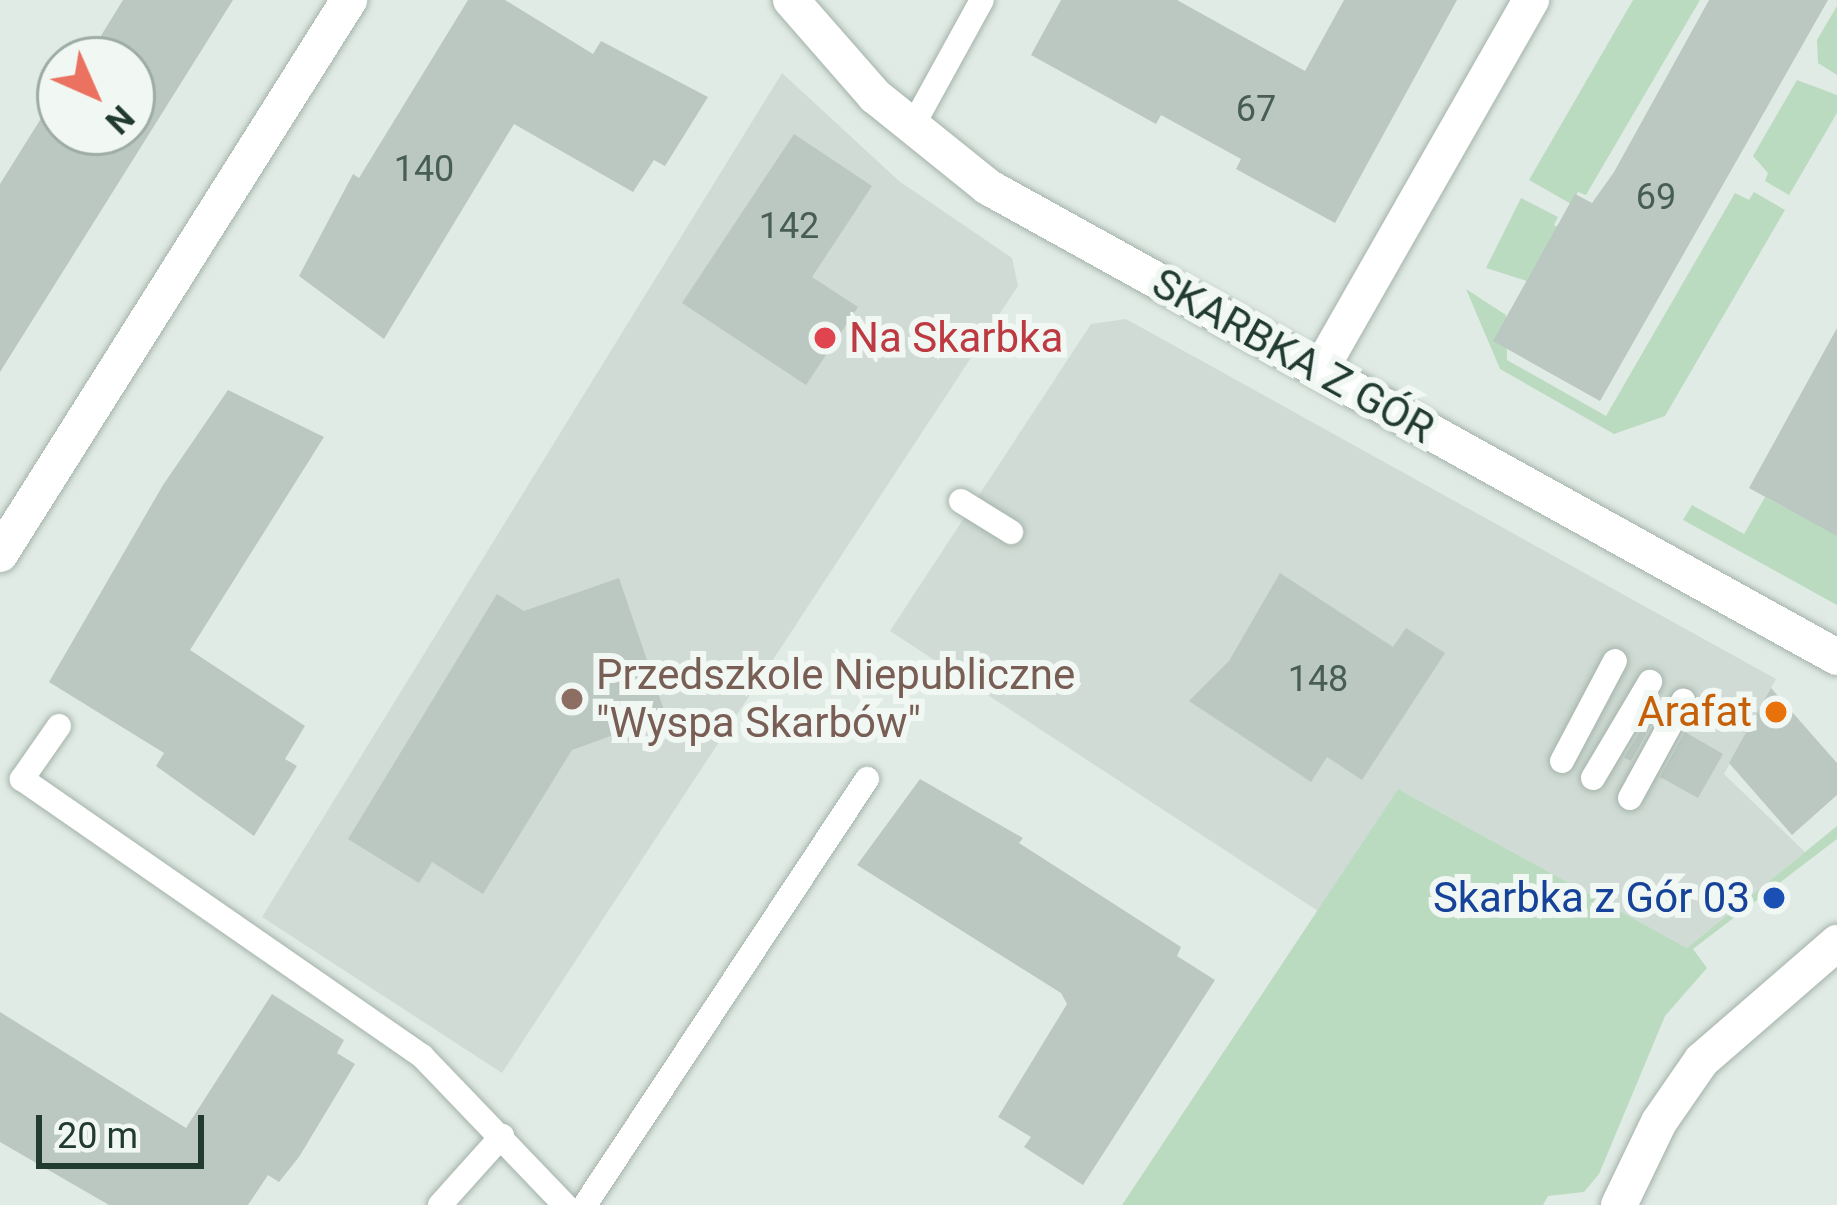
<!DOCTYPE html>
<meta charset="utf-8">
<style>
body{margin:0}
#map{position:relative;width:1837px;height:1205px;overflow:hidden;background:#e1ebe5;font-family:Roboto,sans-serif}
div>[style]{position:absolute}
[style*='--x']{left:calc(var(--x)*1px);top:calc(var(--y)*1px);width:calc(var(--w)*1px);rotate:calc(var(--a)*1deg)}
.built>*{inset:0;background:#cfdbd4}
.green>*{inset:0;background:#bbdbc0}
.building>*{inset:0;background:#bac8c1}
.roads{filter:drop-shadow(0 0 3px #a4b3ab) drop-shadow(0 0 3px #a4b3ab)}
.lane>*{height:24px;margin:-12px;padding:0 12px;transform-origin:12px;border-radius:12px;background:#fff}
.street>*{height:36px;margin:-18px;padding:0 18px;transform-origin:18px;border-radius:18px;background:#fff}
.secondary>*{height:36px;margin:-18px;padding:0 18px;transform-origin:18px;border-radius:18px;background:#fff}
.dots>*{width:33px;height:33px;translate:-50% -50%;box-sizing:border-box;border:6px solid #f1f8f4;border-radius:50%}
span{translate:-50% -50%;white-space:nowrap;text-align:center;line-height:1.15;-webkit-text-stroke:12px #f1f8f4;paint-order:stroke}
.number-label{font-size:36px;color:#485e55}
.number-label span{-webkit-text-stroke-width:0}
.health-label{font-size:42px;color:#be3a42}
.left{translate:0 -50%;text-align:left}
.street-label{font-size:42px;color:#223b31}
.education-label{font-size:42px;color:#785e54}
.food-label{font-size:42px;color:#c56008}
.right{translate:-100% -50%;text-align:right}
.transit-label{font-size:42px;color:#164399}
.north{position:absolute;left:36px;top:36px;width:120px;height:120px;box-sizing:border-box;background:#f1f8f4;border:3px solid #9eaca6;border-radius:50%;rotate:135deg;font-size:33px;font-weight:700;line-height:48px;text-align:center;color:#223b31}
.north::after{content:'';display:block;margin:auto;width:42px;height:54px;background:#eb7260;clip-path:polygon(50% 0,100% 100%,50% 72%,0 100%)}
.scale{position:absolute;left:36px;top:1115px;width:168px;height:54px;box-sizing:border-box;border:6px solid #223b31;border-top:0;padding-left:15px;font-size:36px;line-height:42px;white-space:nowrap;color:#223b31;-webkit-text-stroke:9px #f1f8f4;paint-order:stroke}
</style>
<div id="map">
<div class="built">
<div style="clip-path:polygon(782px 73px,899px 181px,1012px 258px,1018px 286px,502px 1073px,262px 917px)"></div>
<div style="clip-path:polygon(1126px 319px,1776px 679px,1724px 774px,1805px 852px,1687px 948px,1398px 789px,1318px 911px,890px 631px,1091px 324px)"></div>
</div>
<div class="green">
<div style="clip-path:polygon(1633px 0,1700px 0,1586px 195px,1578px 192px,1571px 204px,1529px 180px)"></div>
<div style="clip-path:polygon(1837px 6px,1837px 75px,1818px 63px,1817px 40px)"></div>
<div style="clip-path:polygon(1797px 80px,1837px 95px,1837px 113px,1789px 195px,1765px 181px,1768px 173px,1753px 156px)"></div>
<div style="clip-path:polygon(1754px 192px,1785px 210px,1665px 416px,1614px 434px,1500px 369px,1466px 289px,1506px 315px,1507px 360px,1606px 416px,1735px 193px,1749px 200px)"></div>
<div style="clip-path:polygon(1521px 198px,1558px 217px,1554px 225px,1563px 230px,1536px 284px,1486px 268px)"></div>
<div style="clip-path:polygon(1765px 497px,1837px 535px,1837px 605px,1683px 520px,1692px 505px,1744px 534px)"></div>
<div style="clip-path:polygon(1398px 789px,1687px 948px,1837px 826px,1837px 839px,1693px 949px,1707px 968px,1665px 1016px,1599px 1174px,1584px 1192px,1548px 1196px,1543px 1205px,1122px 1205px)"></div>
</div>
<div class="building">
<div style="clip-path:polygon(123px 0,233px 0,0 372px,0 184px,55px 96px,60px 132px,132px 132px,132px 60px,86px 60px)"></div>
<div style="clip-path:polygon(468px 0,505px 0,593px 54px,601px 41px,708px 97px,665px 166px,654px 160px,633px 192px,514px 124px,384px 339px,299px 276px,353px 174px,359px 178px)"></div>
<div style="clip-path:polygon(1061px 0,1177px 0,1305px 71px,1344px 0,1457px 0,1335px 223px,1236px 169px,1241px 159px,1161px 115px,1156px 124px,1031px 55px)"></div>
<div style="clip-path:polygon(1709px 0,1828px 0,1600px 401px,1493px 341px,1575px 194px,1592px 203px,1614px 172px)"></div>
<div style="clip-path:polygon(794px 134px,872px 186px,812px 277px,858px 307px,806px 385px,682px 303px)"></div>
<div style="clip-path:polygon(1837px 328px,1837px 536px,1749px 488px)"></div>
<div style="clip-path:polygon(228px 390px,324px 437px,190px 650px,305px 726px,285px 759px,297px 766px,254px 836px,156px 766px,164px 753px,49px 682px,163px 485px)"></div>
<div style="clip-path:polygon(1280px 573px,1393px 647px,1406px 628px,1445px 653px,1362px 780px,1327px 757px,1311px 782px,1189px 701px,1229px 661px)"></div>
<div style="clip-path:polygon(619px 578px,666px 716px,572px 750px,483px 894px,432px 862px,419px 883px,348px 839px,497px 594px,524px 611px)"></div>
<div style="clip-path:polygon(1771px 688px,1837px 763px,1837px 795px,1792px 835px,1729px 763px)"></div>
<div style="clip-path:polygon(1651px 713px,1656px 716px,1631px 761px,1624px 758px)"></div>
<div style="clip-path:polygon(1685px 732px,1723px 754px,1698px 798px,1660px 777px)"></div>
<div style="clip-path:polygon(920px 779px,1023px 838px,1019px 843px,1181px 947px,1177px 956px,1215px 980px,1083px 1185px,1024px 1147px,1031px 1137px,998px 1117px,1067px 1004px,1061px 993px,857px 865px)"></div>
<div style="clip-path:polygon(272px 994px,344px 1040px,337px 1053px,355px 1064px,299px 1157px,279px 1182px,268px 1175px,248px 1205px,109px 1205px,0 1142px,0 1012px,186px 1128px)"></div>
</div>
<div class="roads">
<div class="lane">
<div style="--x:911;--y:129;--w:147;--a:-61.2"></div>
<div style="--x:961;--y:501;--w:59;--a:31.8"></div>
<div style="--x:59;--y:726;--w:65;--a:124.9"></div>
<div style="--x:22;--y:779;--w:487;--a:34.7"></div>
<div style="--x:422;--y:1056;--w:207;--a:46.2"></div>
<div style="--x:1562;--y:761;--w:113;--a:-62.1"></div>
<div style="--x:1593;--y:778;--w:112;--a:-59.3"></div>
<div style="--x:1630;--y:798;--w:111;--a:-61.3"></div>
<div style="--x:440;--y:1205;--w:93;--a:-48.1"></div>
<div style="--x:585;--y:1205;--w:511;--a:-56.5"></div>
</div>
<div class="street">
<div style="--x:1320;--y:370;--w:426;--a:-60.3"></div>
<div style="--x:0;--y:554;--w:655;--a:-57.79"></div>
</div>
<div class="secondary">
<div style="--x:791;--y:0;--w:128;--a:48.8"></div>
<div style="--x:875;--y:96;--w:145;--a:38.8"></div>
<div style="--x:988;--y:187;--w:970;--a:28.97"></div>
<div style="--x:1619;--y:1205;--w:92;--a:-64.3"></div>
<div style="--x:1659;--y:1122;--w:75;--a:-55.3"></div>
<div style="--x:1702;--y:1060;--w:179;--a:-40.9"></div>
</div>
</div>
<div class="dots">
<div style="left:825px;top:338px;background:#e0444e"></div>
<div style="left:572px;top:699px;background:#8d6e63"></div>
<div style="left:1776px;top:712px;background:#e8710a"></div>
<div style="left:1774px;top:898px;background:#1a4fb4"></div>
</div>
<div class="number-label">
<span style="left:1256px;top:110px">67</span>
<span style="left:424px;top:170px">140</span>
<span style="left:1656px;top:198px">69</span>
<span style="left:789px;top:227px">142</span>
<span style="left:1318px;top:680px">148</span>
</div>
<div class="health-label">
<span class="left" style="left:849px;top:338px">Na Skarbka</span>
</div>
<div class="street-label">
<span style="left:1293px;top:356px;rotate:29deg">SKARBKA Z GÓR</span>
</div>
<div class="education-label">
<span class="left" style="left:596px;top:699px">Przedszkole Niepubliczne<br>"Wyspa Skarbów"</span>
</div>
<div class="food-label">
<span class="right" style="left:1752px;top:712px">Arafat</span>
</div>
<div class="transit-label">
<span class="right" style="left:1750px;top:898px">Skarbka z Gór 03</span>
</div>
<div class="north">N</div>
<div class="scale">20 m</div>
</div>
